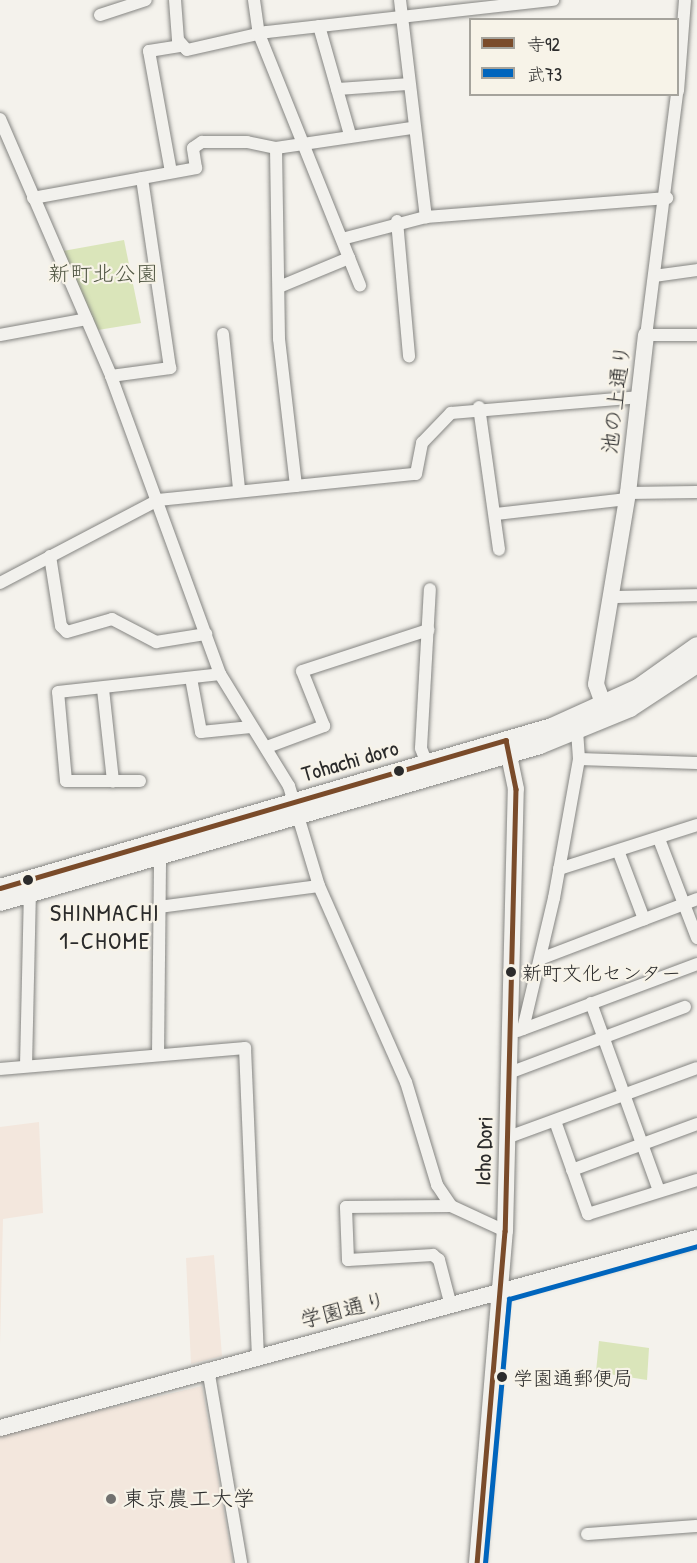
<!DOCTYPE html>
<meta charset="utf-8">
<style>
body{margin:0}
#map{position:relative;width:697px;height:1563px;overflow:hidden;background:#f4f2ec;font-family:"Patrick Hand","Klee One",sans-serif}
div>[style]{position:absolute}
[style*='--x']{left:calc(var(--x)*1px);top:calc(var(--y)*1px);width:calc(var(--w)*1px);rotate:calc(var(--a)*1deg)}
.built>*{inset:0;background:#f3e7dd}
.green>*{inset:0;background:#dae5ba}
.roads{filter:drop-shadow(0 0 2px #858582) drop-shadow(0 0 2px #858582)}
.street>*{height:12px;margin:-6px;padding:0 6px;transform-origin:6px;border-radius:6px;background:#f2f1ed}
.secondary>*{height:16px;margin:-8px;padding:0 8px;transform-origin:8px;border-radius:8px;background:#f2f1ed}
.primary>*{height:18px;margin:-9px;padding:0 9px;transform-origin:9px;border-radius:9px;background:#f2f1ed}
.bus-1>*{height:4.5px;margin:-2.25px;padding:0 2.25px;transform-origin:2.25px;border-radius:2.25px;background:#7a4b2a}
.bus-2>*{height:4.5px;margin:-2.25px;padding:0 2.25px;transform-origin:2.25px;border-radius:2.25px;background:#0065bd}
.dots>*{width:16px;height:16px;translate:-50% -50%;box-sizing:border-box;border:3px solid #f7f3e8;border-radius:50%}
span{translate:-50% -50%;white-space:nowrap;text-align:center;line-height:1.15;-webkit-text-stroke:4.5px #f7f3e8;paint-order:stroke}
.bus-label{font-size:20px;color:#2b2b2b}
.left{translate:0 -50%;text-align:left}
.park-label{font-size:22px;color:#515744}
.street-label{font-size:22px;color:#2b2b2b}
.poi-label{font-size:22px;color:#2b2b2b}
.neighbourhood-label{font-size:24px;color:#2b2b2b;letter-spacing:1.5px}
.legend{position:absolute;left:469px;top:18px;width:210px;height:78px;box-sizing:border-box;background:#f7f3e8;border:2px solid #a5a39c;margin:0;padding:8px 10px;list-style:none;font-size:18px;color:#2b2b2b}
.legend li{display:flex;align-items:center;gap:12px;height:30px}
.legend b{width:30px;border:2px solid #a5a39c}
</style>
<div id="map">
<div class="built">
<div style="clip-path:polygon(39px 1122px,43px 1213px,3px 1219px,0 1346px,0 1127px)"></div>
<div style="clip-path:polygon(214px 1255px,222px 1356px,191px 1364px,186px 1258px)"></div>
<div style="clip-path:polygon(202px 1386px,233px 1563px,0 1563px,0 1434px)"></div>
</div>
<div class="green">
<div style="clip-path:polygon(124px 240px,141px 323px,98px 330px,63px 251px)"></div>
<div style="clip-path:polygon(599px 1341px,649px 1348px,647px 1380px,596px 1372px)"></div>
</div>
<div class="roads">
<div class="street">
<div style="--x:175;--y:0;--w:40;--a:85.7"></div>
<div style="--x:178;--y:40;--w:13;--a:48"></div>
<div style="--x:187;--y:50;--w:82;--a:-12.7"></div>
<div style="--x:267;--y:32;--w:288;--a:-6.4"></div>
<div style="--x:254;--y:0;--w:34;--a:82"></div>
<div style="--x:259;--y:34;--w:271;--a:68.1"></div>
<div style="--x:400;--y:0;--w:219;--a:83.2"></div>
<div style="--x:426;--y:217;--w:242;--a:-4.5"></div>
<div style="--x:100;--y:15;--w:48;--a:-18.1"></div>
<div style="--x:319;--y:26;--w:113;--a:74.1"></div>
<div style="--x:337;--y:89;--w:71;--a:-4"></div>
<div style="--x:678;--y:91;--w:91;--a:-85.6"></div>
<div style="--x:677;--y:94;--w:243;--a:97.3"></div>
<div style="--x:646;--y:335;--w:51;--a:0"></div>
<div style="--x:0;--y:119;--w:280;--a:66.6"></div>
<div style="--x:111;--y:376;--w:317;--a:69.9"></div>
<div style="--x:220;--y:674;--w:132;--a:58.4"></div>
<div style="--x:289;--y:786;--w:104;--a:73.3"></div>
<div style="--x:319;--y:886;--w:214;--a:66.1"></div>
<div style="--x:406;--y:1082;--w:108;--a:73.2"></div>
<div style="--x:437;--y:1185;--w:25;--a:56"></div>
<div style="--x:451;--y:1206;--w:60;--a:24.8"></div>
<div style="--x:276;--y:148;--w:191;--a:89.1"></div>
<div style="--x:279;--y:339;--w:148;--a:83.4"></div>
<div style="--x:171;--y:172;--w:123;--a:-100.3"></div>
<div style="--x:149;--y:51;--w:31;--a:-9"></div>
<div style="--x:33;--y:198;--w:166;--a:-10.4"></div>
<div style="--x:196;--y:168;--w:20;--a:-99"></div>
<div style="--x:193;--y:148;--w:11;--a:-34"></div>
<div style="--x:202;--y:142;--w:45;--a:0"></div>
<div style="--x:247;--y:142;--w:30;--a:12"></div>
<div style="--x:276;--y:148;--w:137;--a:-8.4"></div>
<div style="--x:397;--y:221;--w:136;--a:84.9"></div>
<div style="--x:342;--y:239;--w:87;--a:-14.7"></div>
<div style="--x:654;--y:276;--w:43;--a:-7.9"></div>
<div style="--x:279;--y:287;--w:76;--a:-22.5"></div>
<div style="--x:223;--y:334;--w:157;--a:84.1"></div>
<div style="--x:0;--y:335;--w:88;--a:-10.4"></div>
<div style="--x:111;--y:376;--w:60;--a:-7.7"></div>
<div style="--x:170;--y:368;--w:192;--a:-98.4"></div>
<div style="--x:479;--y:407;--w:144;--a:82"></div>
<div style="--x:628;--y:493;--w:69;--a:-0.8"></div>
<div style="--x:496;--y:514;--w:132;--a:-6.5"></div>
<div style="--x:50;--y:556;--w:71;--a:81.1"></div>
<div style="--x:61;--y:626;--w:8;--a:45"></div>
<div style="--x:67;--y:632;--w:47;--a:-16.1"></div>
<div style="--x:112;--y:619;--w:50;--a:27.6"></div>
<div style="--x:156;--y:642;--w:51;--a:-9.1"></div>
<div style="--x:0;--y:583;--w:178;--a:-27.7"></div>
<div style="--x:158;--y:500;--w:259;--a:-5.8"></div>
<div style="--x:416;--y:474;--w:32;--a:-79"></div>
<div style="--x:422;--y:443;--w:42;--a:-46"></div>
<div style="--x:451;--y:413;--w:190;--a:-4.8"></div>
<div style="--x:612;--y:597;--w:85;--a:-1.3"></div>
<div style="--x:191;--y:678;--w:55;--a:79.5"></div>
<div style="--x:201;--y:732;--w:50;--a:-5.7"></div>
<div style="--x:103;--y:689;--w:93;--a:83.8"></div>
<div style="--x:267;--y:747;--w:61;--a:-20.2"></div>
<div style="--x:324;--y:726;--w:59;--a:-111.8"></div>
<div style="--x:302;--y:671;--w:133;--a:-18"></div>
<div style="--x:579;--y:759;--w:118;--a:1.9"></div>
<div style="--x:427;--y:764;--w:17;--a:-111"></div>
<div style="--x:421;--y:748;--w:159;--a:-86.8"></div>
<div style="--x:140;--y:781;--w:74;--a:180"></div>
<div style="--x:66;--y:781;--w:89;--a:-95.1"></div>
<div style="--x:58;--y:692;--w:163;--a:-6.3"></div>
<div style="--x:659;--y:839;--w:106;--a:69"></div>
<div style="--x:619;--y:853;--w:71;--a:69.3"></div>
<div style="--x:559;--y:869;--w:145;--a:-17.7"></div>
<div style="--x:159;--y:907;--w:161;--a:-7.5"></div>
<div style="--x:540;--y:959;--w:168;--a:-20.9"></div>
<div style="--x:591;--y:1003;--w:200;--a:70.1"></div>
<div style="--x:523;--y:1029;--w:135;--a:-76.7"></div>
<div style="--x:554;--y:898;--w:141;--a:-79.8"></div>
<div style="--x:579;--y:759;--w:27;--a:-94"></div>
<div style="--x:518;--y:1031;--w:191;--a:-20.5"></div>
<div style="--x:158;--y:1055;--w:199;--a:-89.4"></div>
<div style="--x:26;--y:1066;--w:173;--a:-88.7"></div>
<div style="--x:0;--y:1069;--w:246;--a:-4.9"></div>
<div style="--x:245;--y:1048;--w:306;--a:87.6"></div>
<div style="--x:509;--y:1073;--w:188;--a:-20.6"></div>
<div style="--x:555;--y:1121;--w:99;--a:70.5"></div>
<div style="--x:588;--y:1214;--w:114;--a:-17.3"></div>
<div style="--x:506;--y:1138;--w:203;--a:-20.1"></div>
<div style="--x:572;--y:1170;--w:133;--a:-20.2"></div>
<div style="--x:451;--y:1306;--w:48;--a:-104.6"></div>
<div style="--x:439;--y:1260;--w:8;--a:-140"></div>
<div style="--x:433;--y:1255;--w:85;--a:176.6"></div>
<div style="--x:348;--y:1260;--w:53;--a:-92.2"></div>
<div style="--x:346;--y:1207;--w:105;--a:-0.5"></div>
<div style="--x:208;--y:1369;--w:197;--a:80.3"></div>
<div style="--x:587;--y:1534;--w:110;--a:-4.2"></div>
</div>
<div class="secondary">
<div style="--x:604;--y:706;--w:23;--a:-110"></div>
<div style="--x:596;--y:684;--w:194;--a:-80.5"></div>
<div style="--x:628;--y:493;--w:159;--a:-83.5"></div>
<div style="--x:0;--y:1428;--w:722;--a:-15.25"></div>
<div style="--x:477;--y:1563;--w:333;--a:-85.2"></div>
<div style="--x:505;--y:1231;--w:442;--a:-88.6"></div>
<div style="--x:516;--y:789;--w:49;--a:-101.8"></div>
</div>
<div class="primary">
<div style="--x:0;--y:888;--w:575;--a:-16.26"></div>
<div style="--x:552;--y:727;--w:94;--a:-24.4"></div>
<div style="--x:638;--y:688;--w:72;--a:-35.4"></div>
<div style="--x:0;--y:902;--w:562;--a:-16.21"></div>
<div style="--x:540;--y:745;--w:97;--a:-22.3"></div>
<div style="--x:630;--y:708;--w:80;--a:-33.3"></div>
</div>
</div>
<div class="bus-1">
<div style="--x:0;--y:888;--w:527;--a:-16.3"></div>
<div style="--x:506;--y:740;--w:50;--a:78.5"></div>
<div style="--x:516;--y:789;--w:442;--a:91.4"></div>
<div style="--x:505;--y:1231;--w:333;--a:94.8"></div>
</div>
<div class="bus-2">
<div style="--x:485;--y:1563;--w:265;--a:-84.8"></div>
<div style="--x:509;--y:1299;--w:195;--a:-15.7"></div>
</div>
<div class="dots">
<div style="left:399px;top:771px;background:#2b2b2b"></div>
<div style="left:28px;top:880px;background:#2b2b2b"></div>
<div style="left:511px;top:972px;background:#2b2b2b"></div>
<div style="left:502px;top:1377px;background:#2b2b2b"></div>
<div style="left:111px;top:1499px;background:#71716f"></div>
</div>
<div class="bus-label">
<span class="left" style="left:522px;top:972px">新町文化センター</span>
<span class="left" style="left:513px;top:1377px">学園通郵便局</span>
</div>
<div class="park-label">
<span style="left:103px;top:274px">新町北公園</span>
</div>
<div class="street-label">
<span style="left:616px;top:399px;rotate:-83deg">池の上通り</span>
<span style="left:350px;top:761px;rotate:-16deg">Tohachi doro</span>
<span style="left:484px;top:1151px;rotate:-88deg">Icho Dori</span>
<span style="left:343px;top:1310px;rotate:-14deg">学園通り</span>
</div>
<div class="poi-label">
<span class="left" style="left:123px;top:1499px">東京農工大学</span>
</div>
<div class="neighbourhood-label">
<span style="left:105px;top:927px">SHINMACHI<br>1-CHOME</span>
</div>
<ul class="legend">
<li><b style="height:8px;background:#7a4b2a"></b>寺92</li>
<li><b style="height:8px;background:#0065bd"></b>武73</li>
</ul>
</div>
